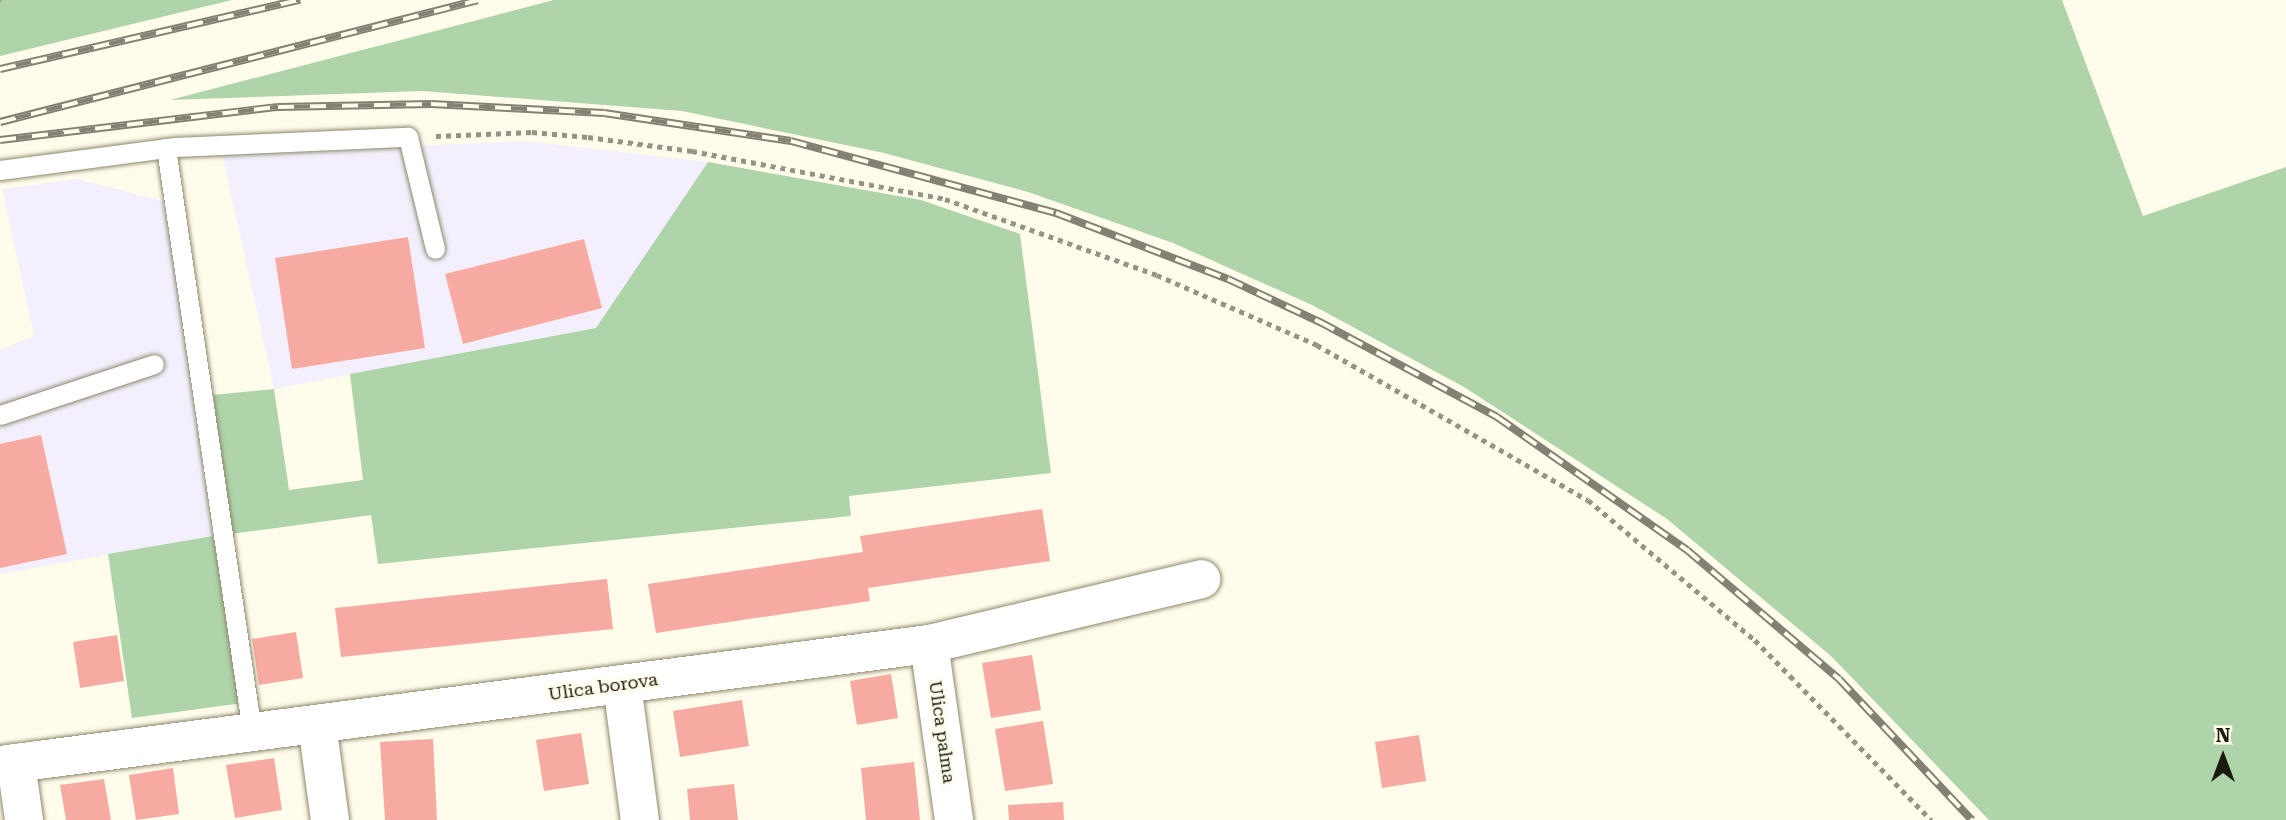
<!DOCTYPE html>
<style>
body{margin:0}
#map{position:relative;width:2286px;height:820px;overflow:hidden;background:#fffceb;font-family:"Roboto Serif",serif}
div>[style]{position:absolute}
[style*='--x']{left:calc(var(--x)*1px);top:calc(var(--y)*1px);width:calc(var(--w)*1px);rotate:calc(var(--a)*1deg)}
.commercial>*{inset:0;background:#f3effc}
.green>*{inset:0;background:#afd4aa}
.building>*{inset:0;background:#f7aaa1}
.path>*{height:4.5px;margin-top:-2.25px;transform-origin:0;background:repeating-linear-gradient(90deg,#959385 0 5px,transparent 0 10px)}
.roads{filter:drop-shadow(0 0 2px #8c886d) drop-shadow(0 0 2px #8c886d)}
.lane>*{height:19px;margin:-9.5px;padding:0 9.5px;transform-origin:9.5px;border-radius:9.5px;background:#fff}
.street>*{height:38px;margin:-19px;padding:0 19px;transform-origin:19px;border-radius:19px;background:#fff}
.rail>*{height:8px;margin-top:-4px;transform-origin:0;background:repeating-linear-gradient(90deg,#fffceb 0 16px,#838174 0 32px);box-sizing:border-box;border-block:2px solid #838174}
span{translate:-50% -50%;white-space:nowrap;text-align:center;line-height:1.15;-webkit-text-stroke:6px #fffceb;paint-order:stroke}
.street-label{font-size:18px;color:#1b1a0f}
.north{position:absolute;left:2188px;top:722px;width:70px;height:70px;-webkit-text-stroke:5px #fffceb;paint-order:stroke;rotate:0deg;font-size:19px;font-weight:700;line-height:28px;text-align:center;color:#1b1a0f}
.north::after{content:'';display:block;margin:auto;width:24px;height:32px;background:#1b1a0f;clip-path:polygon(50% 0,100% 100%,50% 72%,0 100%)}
</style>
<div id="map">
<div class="commercial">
<div style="clip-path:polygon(525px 141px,708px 162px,596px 328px,274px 389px,222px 154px)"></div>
<div style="clip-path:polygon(77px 179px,167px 202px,213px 536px,0 574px,0 350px,34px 336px,2px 189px)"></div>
</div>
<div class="green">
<div style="clip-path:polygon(0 0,232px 0,0 56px)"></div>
<div style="clip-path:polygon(554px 0,2062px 0,2143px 216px,2286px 167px,2286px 820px,1989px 820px,1831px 656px,1667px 519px,1464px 387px,1312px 305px,1173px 243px,1028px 192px,884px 153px,682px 111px,422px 91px,170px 100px)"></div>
<div style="clip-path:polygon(708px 162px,921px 200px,1020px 234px,1051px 473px,849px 496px,851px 516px,378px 564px,371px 515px,231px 534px,213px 395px,274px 389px,289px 490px,363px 480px,350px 374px,596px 328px)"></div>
<div style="clip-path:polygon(213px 536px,243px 703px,132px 718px,108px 554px)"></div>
</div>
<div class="building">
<div style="clip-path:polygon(408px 237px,425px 348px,292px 369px,275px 258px)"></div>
<div style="clip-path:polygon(584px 239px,602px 308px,463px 344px,445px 274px)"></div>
<div style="clip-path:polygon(41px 435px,67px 554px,0 568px,0 444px)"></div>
<div style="clip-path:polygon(1042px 509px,1050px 561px,868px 588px,870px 601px,656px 633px,648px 584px,863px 552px,860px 536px)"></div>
<div style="clip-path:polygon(607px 579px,613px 629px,341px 657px,335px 608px)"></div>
<div style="clip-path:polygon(296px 632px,303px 678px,259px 685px,252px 639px)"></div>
<div style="clip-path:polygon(117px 635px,124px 681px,80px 688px,73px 642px)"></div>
<div style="clip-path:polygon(1032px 655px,1041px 710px,991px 718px,982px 663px)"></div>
<div style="clip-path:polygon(891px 674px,898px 718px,857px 725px,850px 681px)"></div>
<div style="clip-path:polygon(742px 700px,749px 746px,680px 757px,673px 711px)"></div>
<div style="clip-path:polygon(1043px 721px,1053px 784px,1005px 791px,995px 729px)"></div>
<div style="clip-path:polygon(581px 733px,589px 784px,544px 791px,536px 740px)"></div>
<div style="clip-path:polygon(1419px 735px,1426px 781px,1382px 788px,1375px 742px)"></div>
<div style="clip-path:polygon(433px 739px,437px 820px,385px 820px,380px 742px)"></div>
<div style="clip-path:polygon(274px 758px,282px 810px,235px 818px,226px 765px)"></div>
<div style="clip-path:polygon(914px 762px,920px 820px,866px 820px,861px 768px)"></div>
<div style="clip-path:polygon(173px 768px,179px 814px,136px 820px,129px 775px)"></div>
<div style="clip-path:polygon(104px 779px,111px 820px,66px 820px,60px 785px)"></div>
<div style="clip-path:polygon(734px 784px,738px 820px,690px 820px,687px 789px)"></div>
<div style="clip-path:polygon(1063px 802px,1064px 820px,1009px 820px,1008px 805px)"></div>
</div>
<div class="path">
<div style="--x:0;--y:0;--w:1;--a:0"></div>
<div style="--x:436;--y:136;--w:96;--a:-2.4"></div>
<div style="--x:532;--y:132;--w:56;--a:5.1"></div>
<div style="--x:588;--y:137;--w:105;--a:7.7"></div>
<div style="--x:692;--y:151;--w:258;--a:10.7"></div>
<div style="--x:945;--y:199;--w:225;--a:19.7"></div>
<div style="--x:1157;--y:275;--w:175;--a:23.6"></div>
<div style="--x:1317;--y:345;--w:312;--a:29.8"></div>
<div style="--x:1588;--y:500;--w:218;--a:40"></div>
<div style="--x:1755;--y:640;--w:252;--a:45.6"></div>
</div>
<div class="roads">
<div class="lane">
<div style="--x:166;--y:148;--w:590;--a:81.62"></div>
<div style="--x:0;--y:170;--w:177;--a:-7.5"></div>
<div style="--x:175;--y:147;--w:233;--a:-2.5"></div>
<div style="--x:408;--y:137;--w:115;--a:76.4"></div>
<div style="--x:0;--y:415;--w:162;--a:-18.3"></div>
</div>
<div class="street">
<div style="--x:929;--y:644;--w:178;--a:81.9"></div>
<div style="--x:622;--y:684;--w:137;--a:82.5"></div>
<div style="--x:317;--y:724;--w:97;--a:82.3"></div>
<div style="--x:16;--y:763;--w:58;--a:82"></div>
<div style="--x:0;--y:765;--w:937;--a:-7.42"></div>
<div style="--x:929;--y:644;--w:280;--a:-13.4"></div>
</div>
</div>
<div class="rail">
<div style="--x:0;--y:69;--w:308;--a:-13"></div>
<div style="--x:0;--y:122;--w:493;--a:-14.3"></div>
<div style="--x:0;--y:140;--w:280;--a:-6.8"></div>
<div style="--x:278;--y:107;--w:153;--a:-1.1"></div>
<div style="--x:431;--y:104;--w:173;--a:3"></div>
<div style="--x:604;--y:113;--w:189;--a:8.5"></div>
<div style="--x:791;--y:141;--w:275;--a:15.2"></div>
<div style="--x:1056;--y:213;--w:184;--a:21"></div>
<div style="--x:1228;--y:279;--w:102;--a:25.1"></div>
<div style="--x:1320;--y:322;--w:201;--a:28.2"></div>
<div style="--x:1497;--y:417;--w:232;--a:35"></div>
<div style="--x:1687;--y:550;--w:199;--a:40.3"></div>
<div style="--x:1839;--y:679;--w:194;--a:46.7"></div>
</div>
<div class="street-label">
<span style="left:603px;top:687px;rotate:-8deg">Ulica borova</span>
<span style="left:942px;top:732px;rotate:82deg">Ulica palma</span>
</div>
<div class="north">N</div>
</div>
